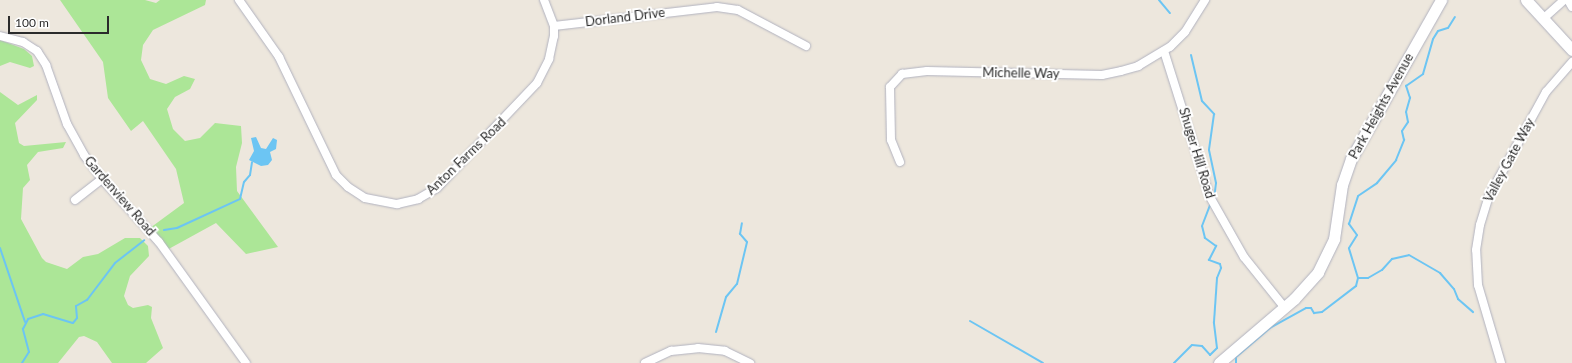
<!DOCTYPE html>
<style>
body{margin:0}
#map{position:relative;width:1572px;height:363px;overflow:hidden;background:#ede7dd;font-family:Lato,sans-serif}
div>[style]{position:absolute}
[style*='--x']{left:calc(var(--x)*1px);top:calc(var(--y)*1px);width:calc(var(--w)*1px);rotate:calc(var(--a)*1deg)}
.green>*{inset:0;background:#ace697}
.water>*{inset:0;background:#6cc5f3}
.stream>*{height:2px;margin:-1px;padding:0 1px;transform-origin:1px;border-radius:1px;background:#6cc5f3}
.roads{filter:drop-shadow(0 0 1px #b1b2bf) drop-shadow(0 0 1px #b1b2bf)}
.street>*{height:8px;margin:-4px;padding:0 4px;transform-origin:4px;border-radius:4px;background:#fff}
.secondary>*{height:11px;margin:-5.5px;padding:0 5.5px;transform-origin:5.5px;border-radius:5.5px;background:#fff}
span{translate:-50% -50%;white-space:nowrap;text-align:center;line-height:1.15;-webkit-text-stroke:4px #fff;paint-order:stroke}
.street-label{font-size:13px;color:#2b2b2b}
.scale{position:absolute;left:8px;top:16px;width:101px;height:18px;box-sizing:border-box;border:2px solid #2b2b2b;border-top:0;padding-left:5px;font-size:12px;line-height:14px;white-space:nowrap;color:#2b2b2b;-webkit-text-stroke:3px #fff;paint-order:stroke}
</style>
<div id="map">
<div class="green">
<div style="clip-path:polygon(60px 0,145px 0,156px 3px,160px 0,206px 0,205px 5px,153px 30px,143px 45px,141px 60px,150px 79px,166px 84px,184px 76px,195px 79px,190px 89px,175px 97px,167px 109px,173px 129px,185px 141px,200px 138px,215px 123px,241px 126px,242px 143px,236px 167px,237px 191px,278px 247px,246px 254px,216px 223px,165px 251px,150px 228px,184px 203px,176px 169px,143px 121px,131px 131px,108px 98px,103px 62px)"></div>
<div style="clip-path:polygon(0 40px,24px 49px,32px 56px,34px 66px,30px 68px,10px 62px,0 66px)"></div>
<div style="clip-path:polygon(0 92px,18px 105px,37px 95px,37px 100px,15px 123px,19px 143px,24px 146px,66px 142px,63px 148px,38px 152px,27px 165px,30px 180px,23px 188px,21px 219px,42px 258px,46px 262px,67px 269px,83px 257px,98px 254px,125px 238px,140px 238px,148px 246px,149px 256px,130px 276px,124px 296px,128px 305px,133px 308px,148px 305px,152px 307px,151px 318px,163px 348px,146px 363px,112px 363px,97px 342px,84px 336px,79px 337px,58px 363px,0 363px)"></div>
</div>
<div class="water">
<div style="clip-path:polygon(256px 137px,261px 148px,266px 149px,273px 138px,277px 140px,276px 149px,270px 152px,272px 160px,268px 165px,261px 166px,249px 160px,254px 151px,251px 138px)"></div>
</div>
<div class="stream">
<div style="--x:1159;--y:0;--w:17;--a:50"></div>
<div style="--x:1191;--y:55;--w:47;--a:76.6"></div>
<div style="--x:1202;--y:101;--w:18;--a:47"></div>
<div style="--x:1214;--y:114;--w:36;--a:98"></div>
<div style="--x:1209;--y:150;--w:34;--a:78"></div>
<div style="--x:1216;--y:183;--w:16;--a:97"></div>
<div style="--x:164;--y:230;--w:13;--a:-9"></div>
<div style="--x:177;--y:228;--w:69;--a:-24.7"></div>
<div style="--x:240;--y:199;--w:17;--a:-77"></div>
<div style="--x:244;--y:182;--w:9;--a:-49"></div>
<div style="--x:250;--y:175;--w:13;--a:-81"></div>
<div style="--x:0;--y:248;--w:78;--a:71.3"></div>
<div style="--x:1358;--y:278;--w:10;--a:0"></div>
<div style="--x:1368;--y:278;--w:16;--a:-30"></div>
<div style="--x:1382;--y:270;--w:15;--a:-48"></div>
<div style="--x:1392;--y:259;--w:17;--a:-13"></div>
<div style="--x:1409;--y:255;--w:36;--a:30"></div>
<div style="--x:1440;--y:273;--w:21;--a:49"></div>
<div style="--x:1454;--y:289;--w:11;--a:68"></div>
<div style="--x:1458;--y:299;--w:20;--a:41"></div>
<div style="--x:970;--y:321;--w:84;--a:29.9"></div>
<div style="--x:716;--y:332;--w:36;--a:-74"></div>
<div style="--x:726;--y:297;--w:17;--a:-50"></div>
<div style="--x:737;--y:284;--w:43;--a:-76.6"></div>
<div style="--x:747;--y:242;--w:11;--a:-131"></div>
<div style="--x:740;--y:234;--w:11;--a:-80"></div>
<div style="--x:22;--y:363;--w:13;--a:-58"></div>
<div style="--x:29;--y:352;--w:24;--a:-105"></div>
<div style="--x:23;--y:329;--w:11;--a:-63"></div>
<div style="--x:28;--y:319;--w:16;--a:-18"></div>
<div style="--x:43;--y:314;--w:31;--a:17"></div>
<div style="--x:73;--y:323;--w:6;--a:-51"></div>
<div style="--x:77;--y:318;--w:12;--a:-95"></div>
<div style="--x:76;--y:306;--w:13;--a:-29"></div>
<div style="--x:87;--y:300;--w:46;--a:-52.9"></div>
<div style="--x:115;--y:263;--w:37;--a:-38"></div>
<div style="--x:1174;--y:363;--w:25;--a:-45"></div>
<div style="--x:1192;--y:345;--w:10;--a:6"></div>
<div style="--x:1202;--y:346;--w:12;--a:48"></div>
<div style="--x:1210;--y:355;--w:10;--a:-45"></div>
<div style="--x:1217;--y:348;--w:26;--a:-97"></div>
<div style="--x:1214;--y:322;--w:44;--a:-86.1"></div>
<div style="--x:1217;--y:278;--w:11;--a:-68"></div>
<div style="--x:1221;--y:268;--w:4;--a:-104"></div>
<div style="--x:1220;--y:264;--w:12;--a:-160"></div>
<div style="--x:1209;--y:260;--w:16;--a:-63"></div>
<div style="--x:1216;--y:246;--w:14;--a:-144"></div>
<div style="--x:1205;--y:238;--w:12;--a:-104"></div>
<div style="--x:1202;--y:226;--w:25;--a:-69"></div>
<div style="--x:1236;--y:363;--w:6;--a:-90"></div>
<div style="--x:1236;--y:357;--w:45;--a:-40.5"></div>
<div style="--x:1270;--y:328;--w:41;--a:-29.1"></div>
<div style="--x:1306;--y:308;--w:5;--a:0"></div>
<div style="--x:1311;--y:308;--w:6;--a:59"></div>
<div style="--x:1314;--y:313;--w:8;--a:-7"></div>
<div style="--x:1322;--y:312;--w:43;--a:-37.4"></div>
<div style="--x:1356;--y:286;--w:8;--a:-76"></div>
<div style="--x:1358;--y:278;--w:31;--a:-107"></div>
<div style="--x:1349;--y:248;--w:15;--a:-58"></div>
<div style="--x:1357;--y:235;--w:14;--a:-126"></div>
<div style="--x:1349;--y:224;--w:29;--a:-72"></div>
<div style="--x:1358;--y:196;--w:23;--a:-34"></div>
<div style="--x:1377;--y:183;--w:30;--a:-50"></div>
<div style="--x:1396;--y:160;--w:22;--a:-68"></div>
<div style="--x:1404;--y:140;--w:9;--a:-103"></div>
<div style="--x:1402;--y:131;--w:11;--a:-56"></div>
<div style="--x:1408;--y:122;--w:10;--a:-101"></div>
<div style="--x:1406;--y:112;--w:15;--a:-74"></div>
<div style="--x:1410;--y:98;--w:13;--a:-108"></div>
<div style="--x:1406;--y:86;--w:21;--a:-35"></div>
<div style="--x:1423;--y:74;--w:36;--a:-74"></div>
<div style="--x:1433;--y:39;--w:9;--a:-58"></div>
<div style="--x:1438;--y:31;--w:10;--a:-17"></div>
<div style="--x:1448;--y:28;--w:13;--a:-58"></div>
</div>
<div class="roads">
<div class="street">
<div style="--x:239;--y:0;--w:70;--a:54.9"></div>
<div style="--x:279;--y:57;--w:131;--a:64.2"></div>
<div style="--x:336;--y:175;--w:17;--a:45"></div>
<div style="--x:348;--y:187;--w:20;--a:33"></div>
<div style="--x:365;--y:198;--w:33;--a:11"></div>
<div style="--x:397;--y:204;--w:22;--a:-13"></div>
<div style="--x:418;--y:199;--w:22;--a:-30"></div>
<div style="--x:437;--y:188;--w:145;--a:-46.4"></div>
<div style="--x:537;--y:83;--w:27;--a:-63"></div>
<div style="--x:549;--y:59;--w:24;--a:-78"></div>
<div style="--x:554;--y:36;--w:10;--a:-90"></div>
<div style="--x:554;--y:26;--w:28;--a:-111"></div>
<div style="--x:1568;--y:0;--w:8;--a:60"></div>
<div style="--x:1544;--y:18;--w:27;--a:-42"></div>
<div style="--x:554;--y:26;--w:164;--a:-6.6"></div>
<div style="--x:717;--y:7;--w:21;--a:8"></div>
<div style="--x:738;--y:10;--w:77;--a:27.9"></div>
<div style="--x:0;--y:36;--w:24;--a:15"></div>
<div style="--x:23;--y:42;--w:17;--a:33"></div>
<div style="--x:37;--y:51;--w:17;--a:57"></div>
<div style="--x:46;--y:65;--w:63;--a:70.4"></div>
<div style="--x:67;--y:124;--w:35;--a:61"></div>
<div style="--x:84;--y:155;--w:30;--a:53"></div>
<div style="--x:102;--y:179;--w:85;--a:47.9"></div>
<div style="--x:159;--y:242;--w:149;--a:54.3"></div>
<div style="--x:1164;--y:51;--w:153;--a:72.5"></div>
<div style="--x:1210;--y:197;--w:69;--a:60.5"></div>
<div style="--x:1244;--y:257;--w:65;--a:51.2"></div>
<div style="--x:900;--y:162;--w:24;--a:-112"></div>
<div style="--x:891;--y:140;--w:53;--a:-91.1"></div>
<div style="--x:890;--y:87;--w:18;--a:-47"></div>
<div style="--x:902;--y:74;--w:25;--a:-7"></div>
<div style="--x:927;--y:71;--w:175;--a:1.3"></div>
<div style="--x:1102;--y:75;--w:19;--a:-12"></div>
<div style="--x:1121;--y:71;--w:18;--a:-16"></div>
<div style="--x:1138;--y:66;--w:37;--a:-31"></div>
<div style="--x:1170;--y:47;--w:21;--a:-45"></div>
<div style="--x:1185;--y:32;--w:38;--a:-58"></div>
<div style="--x:75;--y:200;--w:34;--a:-38"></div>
<div style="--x:645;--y:363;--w:29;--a:-25"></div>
<div style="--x:671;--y:351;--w:27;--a:-6"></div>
<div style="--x:698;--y:348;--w:27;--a:6"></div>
<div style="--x:725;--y:351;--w:28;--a:26"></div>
<div style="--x:1501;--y:363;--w:81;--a:-106.4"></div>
<div style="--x:1478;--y:285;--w:35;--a:-93"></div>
<div style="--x:1476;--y:250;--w:25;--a:-81"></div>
<div style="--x:1480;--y:225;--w:30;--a:-73"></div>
<div style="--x:1489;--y:196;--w:119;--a:-61.3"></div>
<div style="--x:1546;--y:92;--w:40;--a:-49"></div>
</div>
<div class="secondary">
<div style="--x:1526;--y:0;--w:68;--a:47.4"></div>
<div style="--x:1219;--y:363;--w:99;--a:-40.5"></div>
<div style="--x:1294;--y:299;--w:36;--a:-48"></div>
<div style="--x:1318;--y:272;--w:37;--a:-64"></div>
<div style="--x:1334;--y:239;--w:55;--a:-81.6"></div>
<div style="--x:1342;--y:185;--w:28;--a:-71"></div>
<div style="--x:1351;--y:159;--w:183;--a:-60.5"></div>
</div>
</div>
<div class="street-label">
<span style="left:625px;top:17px;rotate:-7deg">Dorland Drive</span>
<span style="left:1021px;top:73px;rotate:1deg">Michelle Way</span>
<span style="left:1381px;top:106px;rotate:-61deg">Park Heights Avenue</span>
<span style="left:1197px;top:153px;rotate:73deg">Shuger Hill Road</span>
<span style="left:466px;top:156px;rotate:-44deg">Anton Farms Road</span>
<span style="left:1509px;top:160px;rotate:-62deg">Valley Gate Way</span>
<span style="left:120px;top:196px;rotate:49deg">Gardenview Road</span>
</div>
<div class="scale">100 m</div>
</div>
